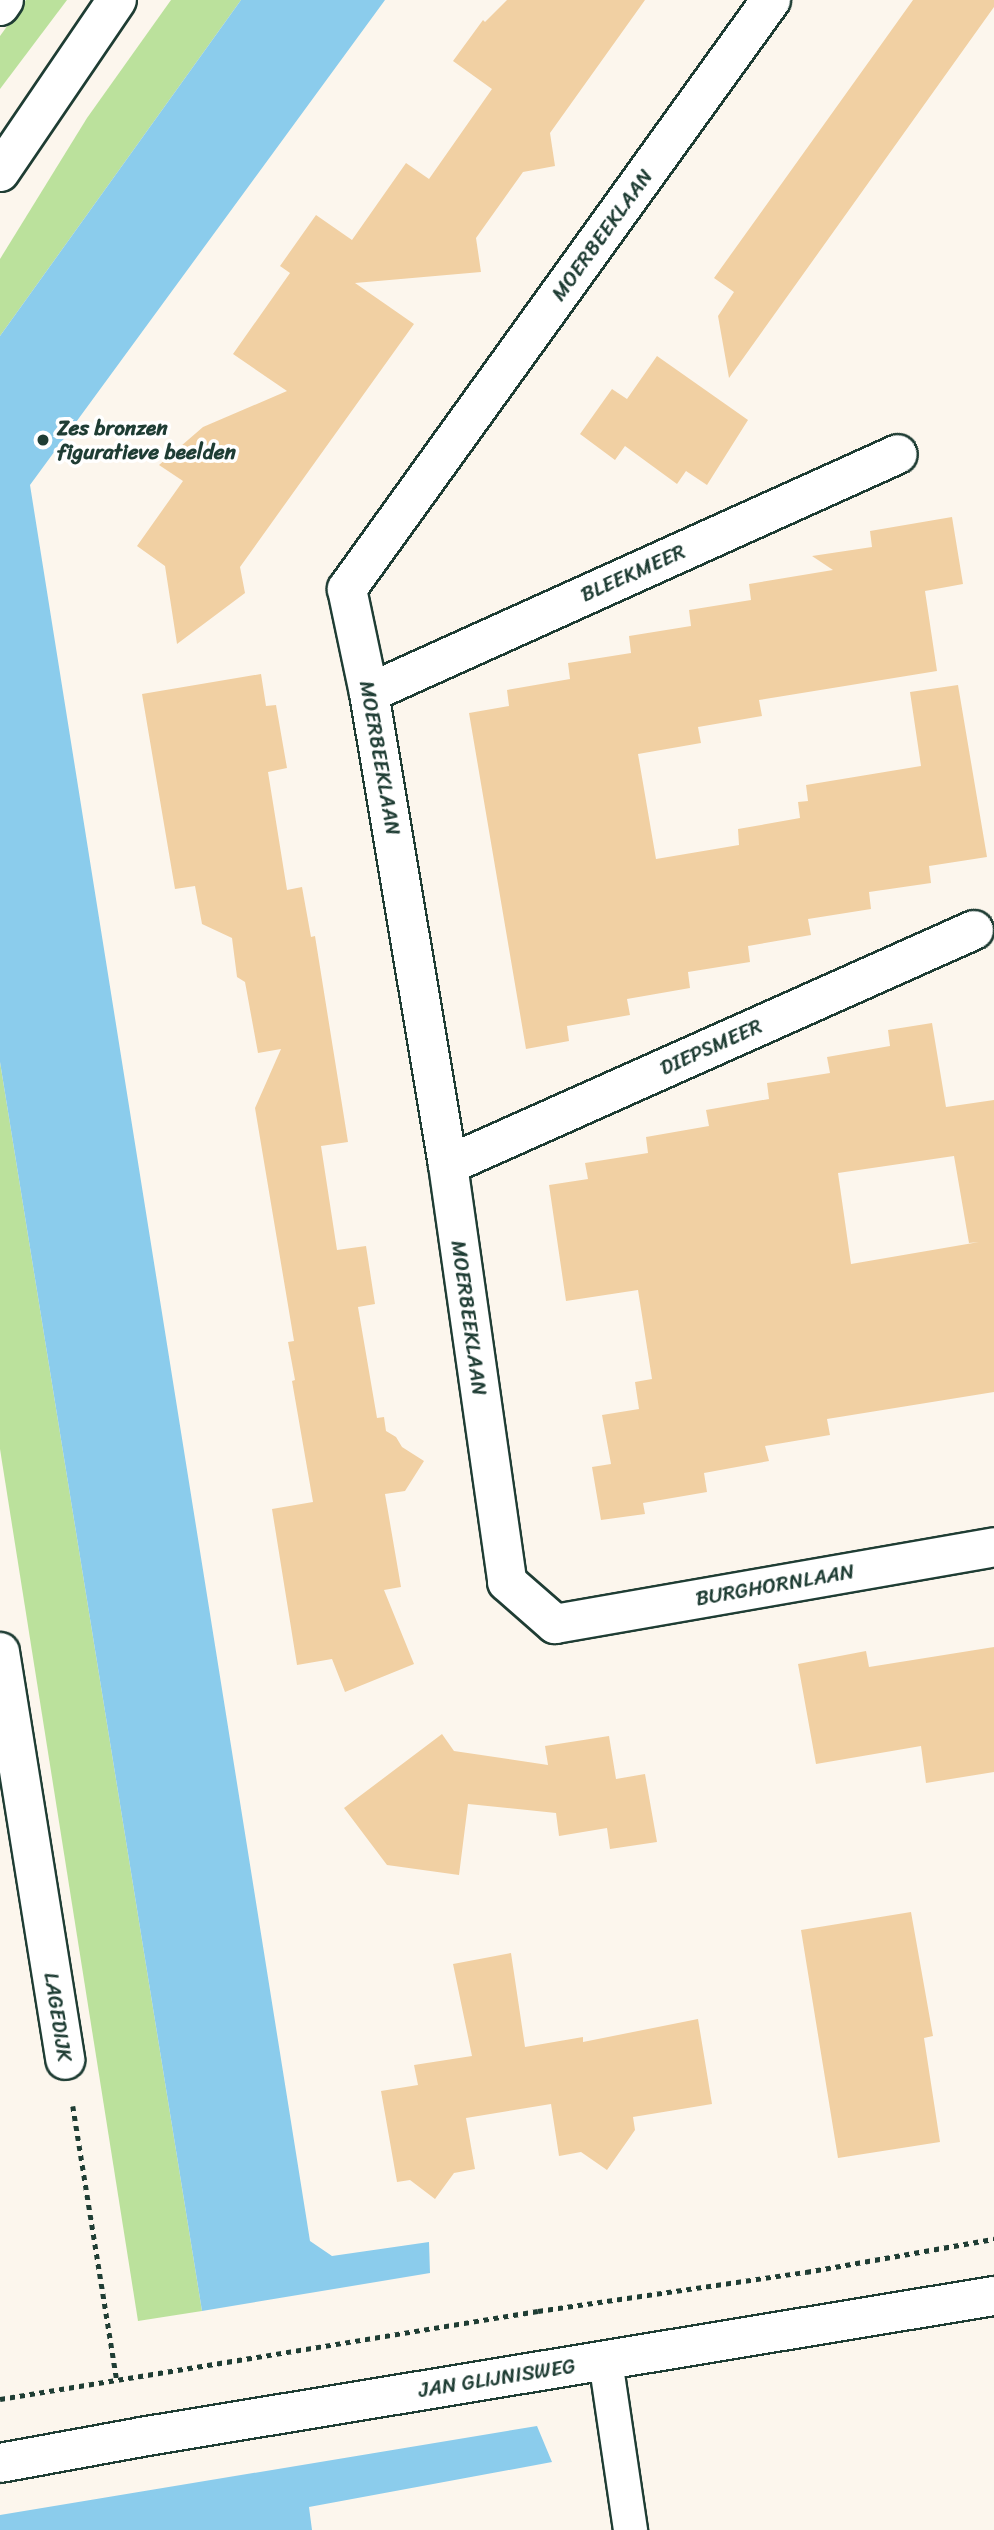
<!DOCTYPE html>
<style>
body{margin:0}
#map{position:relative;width:994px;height:2530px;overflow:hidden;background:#fcf6ed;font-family:Sriracha,sans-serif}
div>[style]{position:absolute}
.green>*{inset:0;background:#bbe19c}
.water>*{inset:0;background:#8bccec}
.building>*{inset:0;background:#f1d0a3}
.path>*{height:4.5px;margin-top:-2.25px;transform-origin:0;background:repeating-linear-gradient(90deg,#1f3d34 0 5px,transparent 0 10px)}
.roads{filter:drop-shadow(2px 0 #1f3d34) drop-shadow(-2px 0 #1f3d34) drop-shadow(0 2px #1f3d34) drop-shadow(0 -2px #1f3d34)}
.lane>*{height:33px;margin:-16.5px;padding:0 16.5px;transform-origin:16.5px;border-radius:16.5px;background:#fff}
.street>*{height:38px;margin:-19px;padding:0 19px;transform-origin:19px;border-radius:19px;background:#fff}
.secondary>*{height:38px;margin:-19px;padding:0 19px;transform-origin:19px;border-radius:19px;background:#fff}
.dots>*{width:19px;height:19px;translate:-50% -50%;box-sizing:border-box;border:4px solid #fff;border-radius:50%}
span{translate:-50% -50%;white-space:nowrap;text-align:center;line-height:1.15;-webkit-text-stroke:7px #fff;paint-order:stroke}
.street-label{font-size:21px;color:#1f3d34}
.poi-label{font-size:21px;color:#1f3d34;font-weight:700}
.left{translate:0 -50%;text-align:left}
</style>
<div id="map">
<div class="green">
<i style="clip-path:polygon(26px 0,67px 0,0 89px,0 36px)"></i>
<i style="clip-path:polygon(171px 0,241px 0,0 336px,0 259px,87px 118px)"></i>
<i style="clip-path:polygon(0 1062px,202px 2311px,138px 2321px,0 1449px)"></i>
</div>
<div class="water">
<i style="clip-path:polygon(241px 0,385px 0,30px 485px,310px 2241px,332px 2256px,429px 2242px,430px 2273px,202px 2311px,0 1062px,0 336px)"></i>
<i style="clip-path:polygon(537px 2426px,552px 2462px,309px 2507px,312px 2530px,0 2530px,0 2515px)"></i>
</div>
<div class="building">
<i style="clip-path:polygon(507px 0,645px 0,550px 133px,555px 166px,523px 172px,476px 238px,481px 272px,355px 283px,414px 324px,240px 567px,245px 593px,177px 644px,165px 566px,137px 546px,183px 481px,159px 465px,203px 427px,287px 391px,233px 354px,290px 273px,280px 266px,316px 215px,352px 240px,406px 163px,429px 179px,492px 89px,453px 61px,483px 20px,485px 22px)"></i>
<i style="clip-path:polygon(913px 0,994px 0,994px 7px,729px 378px,718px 316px,734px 292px,714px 278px)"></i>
<i style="clip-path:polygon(657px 356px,748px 420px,707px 485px,686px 471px,677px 484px,625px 446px,615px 460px,580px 434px,612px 389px,627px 399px)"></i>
<i style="clip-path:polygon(952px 517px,963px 584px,925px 591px,937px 671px,759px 700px,762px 716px,698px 727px,701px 743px,638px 754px,656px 859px,739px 845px,738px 829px,800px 818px,798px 802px,808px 801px,806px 785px,921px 766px,910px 692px,958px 685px,987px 857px,929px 866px,931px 883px,869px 892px,871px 909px,808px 919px,811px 935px,748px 946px,750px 962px,688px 972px,690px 988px,627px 999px,630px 1015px,567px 1026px,569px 1041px,526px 1049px,469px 713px,509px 706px,507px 690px,570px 679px,568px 663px,631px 653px,629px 636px,691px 626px,689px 610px,751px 600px,749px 584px,833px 570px,812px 556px,872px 547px,870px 531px)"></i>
<i style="clip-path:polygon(261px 674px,266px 706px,276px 705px,287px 768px,268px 772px,287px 890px,302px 887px,311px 937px,315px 936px,348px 1142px,321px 1146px,337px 1250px,366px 1246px,375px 1304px,358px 1307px,377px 1418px,384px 1417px,386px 1431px,396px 1437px,402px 1447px,424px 1461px,405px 1491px,385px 1494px,401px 1587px,384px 1590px,414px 1664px,345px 1692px,332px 1659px,297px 1665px,272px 1509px,313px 1502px,292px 1381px,295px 1380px,288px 1342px,294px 1341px,255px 1108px,281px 1049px,258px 1053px,245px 982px,237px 977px,232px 938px,202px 924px,195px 886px,175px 889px,142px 694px)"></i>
<i style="clip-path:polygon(evenodd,932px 1023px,946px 1107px,994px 1100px,994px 1392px,827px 1419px,830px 1435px,765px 1446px,769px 1461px,704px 1473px,707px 1492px,643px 1503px,645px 1514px,601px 1520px,592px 1467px,611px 1464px,602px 1415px,639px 1409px,635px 1382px,652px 1379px,638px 1290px,566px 1301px,549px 1185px,588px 1179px,585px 1163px,648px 1153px,646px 1137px,709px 1126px,706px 1110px,769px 1099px,767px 1083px,830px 1073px,827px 1057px,890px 1046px,888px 1030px,932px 1023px,954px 1156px,969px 1243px,979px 1242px,851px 1264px,838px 1173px,954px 1156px)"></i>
<i style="clip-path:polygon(994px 1647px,994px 1772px,926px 1783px,921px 1746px,816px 1764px,798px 1664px,866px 1651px,869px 1667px)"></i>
<i style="clip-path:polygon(442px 1734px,454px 1751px,548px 1765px,545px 1746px,609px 1736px,616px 1779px,645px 1774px,657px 1842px,610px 1849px,607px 1828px,559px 1836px,556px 1813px,468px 1804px,459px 1875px,387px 1865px,344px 1808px)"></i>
<i style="clip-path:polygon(911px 1912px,933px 2036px,924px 2038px,940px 2142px,838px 2158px,801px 1930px)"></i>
<i style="clip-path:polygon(511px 1953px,525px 2047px,583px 2037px,583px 2042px,698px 2019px,712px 2104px,633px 2117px,635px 2130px,607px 2170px,581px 2152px,559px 2156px,551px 2104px,466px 2118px,475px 2169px,454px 2173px,435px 2199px,410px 2180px,397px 2182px,381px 2091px,418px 2085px,414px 2065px,472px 2056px,453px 1964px)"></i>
</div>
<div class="path">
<i style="left:73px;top:2106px;width:279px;rotate:80.9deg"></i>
<i style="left:0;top:2399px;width:545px;rotate:-9.29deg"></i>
<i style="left:538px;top:2311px;width:271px;rotate:-8.3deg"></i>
<i style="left:806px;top:2272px;width:191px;rotate:-10deg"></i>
</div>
<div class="roads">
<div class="lane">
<i style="left:605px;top:2360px;width:172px;rotate:81.6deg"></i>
</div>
<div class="street">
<i style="left:771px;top:0;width:726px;rotate:125.75deg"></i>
<i style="left:347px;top:589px;width:106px;rotate:78.1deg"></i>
<i style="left:369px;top:693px;width:479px;rotate:80.5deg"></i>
<i style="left:448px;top:1165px;width:421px;rotate:81.9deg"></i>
<i style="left:507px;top:1582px;width:64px;rotate:41.2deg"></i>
<i style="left:555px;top:1624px;width:446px;rotate:-9.9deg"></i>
<i style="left:0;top:6px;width:7px;rotate:-56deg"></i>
<i style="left:0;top:172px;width:208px;rotate:-55.8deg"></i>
<i style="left:369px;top:693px;width:580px;rotate:-24.31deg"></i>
<i style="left:448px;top:1165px;width:576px;rotate:-24.07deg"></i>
<i style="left:0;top:1652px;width:413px;rotate:80.9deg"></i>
</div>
<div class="secondary">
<i style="left:0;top:2463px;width:143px;rotate:-10.4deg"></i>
<i style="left:141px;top:2437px;width:865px;rotate:-9.39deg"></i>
</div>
</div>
<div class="dots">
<i style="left:43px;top:440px;background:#1f3d34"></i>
</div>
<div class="street-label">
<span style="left:602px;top:235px;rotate:-54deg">MOERBEEKLAAN</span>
<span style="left:633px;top:573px;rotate:-24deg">BLEEKMEER</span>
<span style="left:380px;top:758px;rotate:80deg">MOERBEEKLAAN</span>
<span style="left:711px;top:1047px;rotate:-24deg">DIEPSMEER</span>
<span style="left:469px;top:1318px;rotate:82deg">MOERBEEKLAAN</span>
<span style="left:775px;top:1585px;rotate:-10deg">BURGHORNLAAN</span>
<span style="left:58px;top:2017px;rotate:81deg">LAGEDIJK</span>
<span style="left:497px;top:2378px;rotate:-9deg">JAN GLIJNISWEG</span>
</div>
<div class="poi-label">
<span class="left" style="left:57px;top:440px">Zes bronzen<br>figuratieve beelden</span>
</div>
</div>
